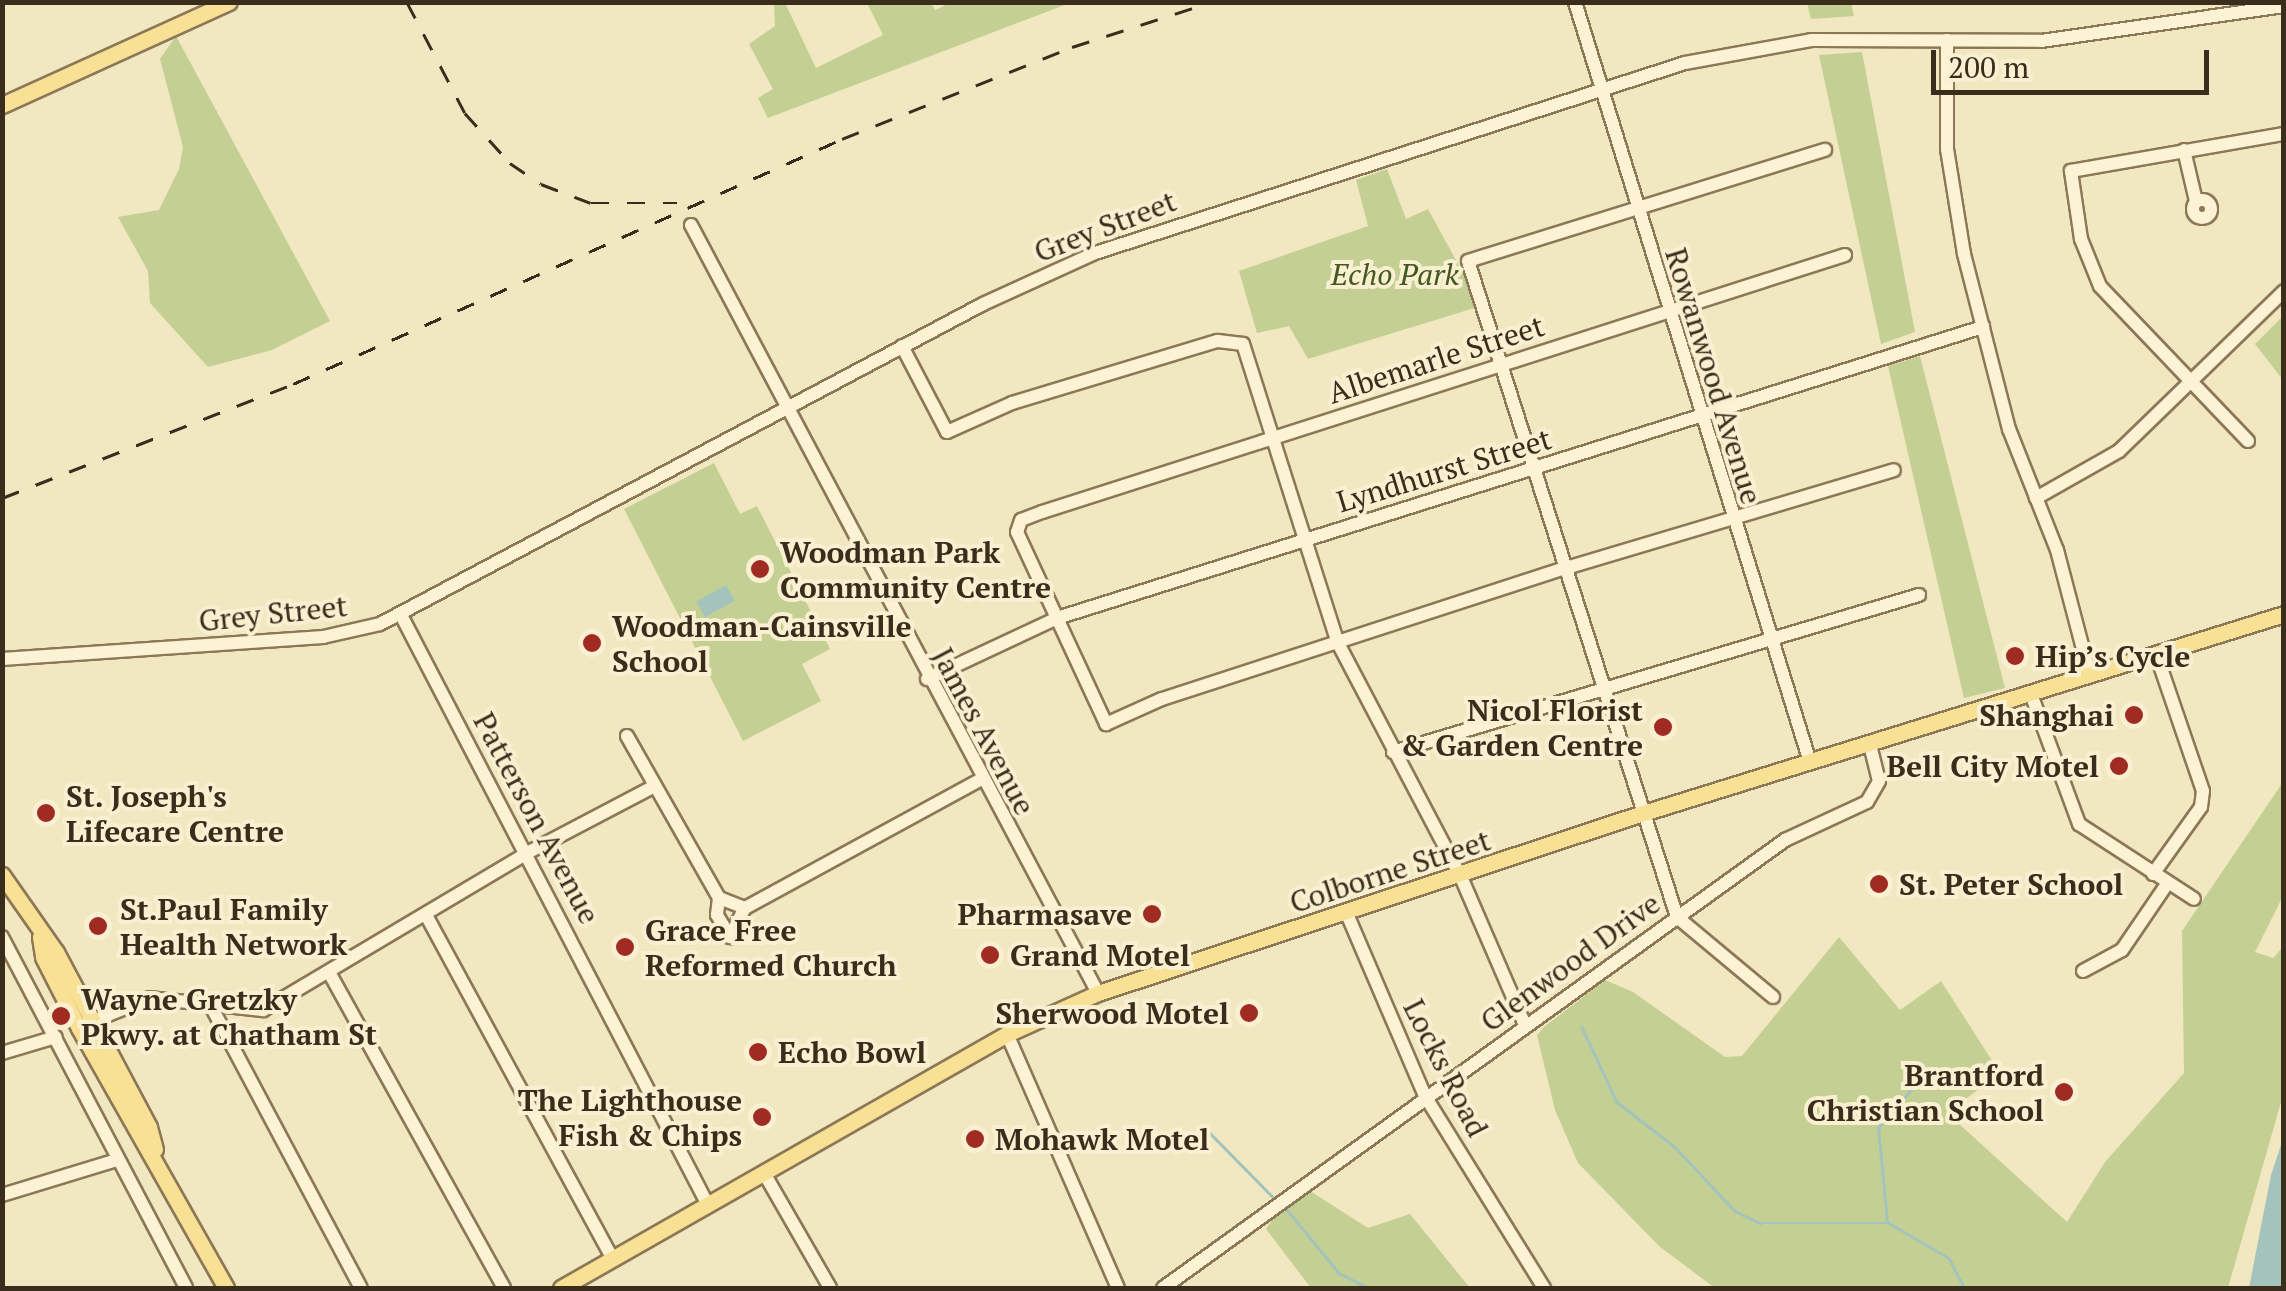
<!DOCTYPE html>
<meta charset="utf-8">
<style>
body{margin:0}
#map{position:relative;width:2286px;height:1291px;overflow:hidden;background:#f1e7c0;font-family:"PT Serif",serif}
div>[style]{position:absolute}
.green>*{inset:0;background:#c4d093}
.water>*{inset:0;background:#a3c3bc;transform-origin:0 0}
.stream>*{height:2.5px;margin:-1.25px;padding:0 1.25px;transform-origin:1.25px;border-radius:1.25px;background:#a3c3bc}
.roads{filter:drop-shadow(2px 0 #8c7757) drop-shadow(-2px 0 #8c7757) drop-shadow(0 2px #8c7757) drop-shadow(0 -2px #8c7757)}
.minor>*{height:12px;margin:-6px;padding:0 6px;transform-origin:6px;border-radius:6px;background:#fbf3d4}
.minor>.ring{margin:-6px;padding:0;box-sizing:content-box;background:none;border:12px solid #fbf3d4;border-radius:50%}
.major>*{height:15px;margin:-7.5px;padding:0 7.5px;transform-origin:7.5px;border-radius:7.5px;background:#f8e195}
.rail>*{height:2.5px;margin-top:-1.25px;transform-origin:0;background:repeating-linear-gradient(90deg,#3a2d1c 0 18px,transparent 0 36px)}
.dots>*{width:28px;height:28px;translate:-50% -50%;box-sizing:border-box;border:5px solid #f8f0d0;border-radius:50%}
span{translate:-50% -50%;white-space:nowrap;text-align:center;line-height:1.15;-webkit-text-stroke:8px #f8f0d0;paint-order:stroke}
.street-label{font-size:30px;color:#3a2d1c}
.park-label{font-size:30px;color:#465821;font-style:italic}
.poi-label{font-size:30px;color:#3a2d1c;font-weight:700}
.left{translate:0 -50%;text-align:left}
.right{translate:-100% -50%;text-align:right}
.frame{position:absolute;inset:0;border:5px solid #3a2d1c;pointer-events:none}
.scale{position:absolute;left:1931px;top:50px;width:278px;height:45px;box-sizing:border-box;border:5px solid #3a2d1c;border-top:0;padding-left:12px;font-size:30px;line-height:35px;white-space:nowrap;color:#3a2d1c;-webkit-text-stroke:8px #f8f0d0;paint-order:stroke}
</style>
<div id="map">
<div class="green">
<i style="clip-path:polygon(774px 3px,785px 3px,816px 68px,883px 35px,867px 3px,931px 3px,935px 10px,950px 3px,1070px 3px,768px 118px,758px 98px,773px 89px,749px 44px,775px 26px)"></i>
<i style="clip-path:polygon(1807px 3px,1851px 3px,1854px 16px,1811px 19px)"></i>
<i style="clip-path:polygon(176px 36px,330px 321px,272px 350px,208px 367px,150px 303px,148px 271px,118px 217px,159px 210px,179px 169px,183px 147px,160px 59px)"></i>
<i style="clip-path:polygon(1862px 52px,1915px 332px,1881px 344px,1819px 55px)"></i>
<i style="clip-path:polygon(1387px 169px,1406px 219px,1428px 209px,1481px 306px,1308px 359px,1289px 326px,1257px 333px,1239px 271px,1368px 226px,1356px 180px)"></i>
<i style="clip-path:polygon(2283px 316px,2283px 380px,2255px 344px)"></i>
<i style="clip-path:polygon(1920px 356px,2005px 688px,1964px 698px,1888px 366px)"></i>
<i style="clip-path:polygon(714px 463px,740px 514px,757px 506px,830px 649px,802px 664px,821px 701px,743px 741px,624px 509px)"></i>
<i style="clip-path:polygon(2283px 782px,2283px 896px,2255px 952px,2273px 958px,2283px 947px,2283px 1095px,2228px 1288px,1715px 1288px,1660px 1247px,1578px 1163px,1555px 1110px,1537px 1035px,1544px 1027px,1605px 980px,1633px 992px,1725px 1057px,1742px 1056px,1839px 937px,1900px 1010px,1941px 981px,2000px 1073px,1947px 1113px,2067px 1222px,2105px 1162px,2184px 1073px,2182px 931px)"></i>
<i style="clip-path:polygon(1307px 1189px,1368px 1228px,1410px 1214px,1470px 1288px,1311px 1288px,1266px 1229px,1282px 1205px)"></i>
</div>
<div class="water">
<i style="left:726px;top:585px;width:18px;height:34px;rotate:61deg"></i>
<i style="clip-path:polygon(2283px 1139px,2283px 1288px,2249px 1288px,2271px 1175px)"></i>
</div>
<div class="stream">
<i style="left:1582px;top:1027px;width:83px;rotate:65deg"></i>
<i style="left:1617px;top:1102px;width:73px;rotate:37.8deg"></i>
<i style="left:1675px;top:1147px;width:88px;rotate:46.8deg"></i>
<i style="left:1735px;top:1211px;width:28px;rotate:26deg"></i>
<i style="left:1760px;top:1223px;width:129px"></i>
<i style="left:1889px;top:1223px;width:69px;rotate:30.3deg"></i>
<i style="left:1949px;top:1258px;width:34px;rotate:63deg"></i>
<i style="left:1206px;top:1129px;width:101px;rotate:45.4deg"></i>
<i style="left:1284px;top:1206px;width:87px;rotate:50.6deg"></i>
<i style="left:1339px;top:1273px;width:33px;rotate:27deg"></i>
<i style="left:1887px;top:1221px;width:93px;rotate:-95.5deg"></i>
<i style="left:1878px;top:1128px;width:60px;rotate:-49.1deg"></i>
</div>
<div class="roads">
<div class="minor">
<i style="left:1575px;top:2px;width:796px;rotate:72.82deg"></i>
<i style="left:1947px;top:40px;width:109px;rotate:90deg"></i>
<i style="left:1947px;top:149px;width:106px;rotate:80.8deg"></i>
<i style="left:1964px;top:254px;width:181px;rotate:75.6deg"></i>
<i style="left:2009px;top:429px;width:130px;rotate:68.4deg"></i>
<i style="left:2057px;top:550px;width:130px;rotate:75.3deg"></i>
<i style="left:2184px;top:150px;width:52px;rotate:76.8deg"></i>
<i class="ring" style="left:2193px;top:200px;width:6px;height:6px"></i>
<i style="left:691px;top:225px;width:869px;rotate:62.08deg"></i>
<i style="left:1845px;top:255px;width:843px;rotate:162.25deg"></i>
<i style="left:1042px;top:512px;width:22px;rotate:159deg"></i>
<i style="left:1021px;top:520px;width:13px;rotate:108deg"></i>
<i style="left:1017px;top:532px;width:212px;rotate:65.1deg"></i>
<i style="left:1106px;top:724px;width:61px;rotate:-24.1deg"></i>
<i style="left:1162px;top:699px;width:425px;rotate:-18deg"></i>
<i style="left:1566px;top:568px;width:342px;rotate:-16.6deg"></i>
<i style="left:902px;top:346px;width:97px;rotate:62.4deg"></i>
<i style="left:947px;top:432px;width:71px;rotate:-24deg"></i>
<i style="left:1012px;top:403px;width:215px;rotate:-16.8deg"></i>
<i style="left:1218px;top:341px;width:25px;rotate:7deg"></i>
<i style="left:1243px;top:344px;width:314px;rotate:72.4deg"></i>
<i style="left:1338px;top:643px;width:264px;rotate:62.3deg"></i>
<i style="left:1461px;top:877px;width:161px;rotate:66.6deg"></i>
<i style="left:2248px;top:441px;width:214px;rotate:-133.7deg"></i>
<i style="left:2100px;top:286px;width:51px;rotate:-112deg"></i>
<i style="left:2081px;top:239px;width:69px;rotate:-98.4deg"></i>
<i style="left:2071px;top:171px;width:216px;rotate:-9.9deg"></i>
<i style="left:2036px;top:498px;width:95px;rotate:-29.5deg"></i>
<i style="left:2119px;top:451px;width:230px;rotate:-44.1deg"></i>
<i style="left:401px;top:615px;width:665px;rotate:62.51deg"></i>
<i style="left:2px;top:659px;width:322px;rotate:-3.9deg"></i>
<i style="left:323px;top:637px;width:58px;rotate:-12.8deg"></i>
<i style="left:380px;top:624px;width:683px;rotate:-27.95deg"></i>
<i style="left:983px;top:304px;width:123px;rotate:-24.5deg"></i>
<i style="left:1095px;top:253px;width:620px;rotate:-17.85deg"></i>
<i style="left:1685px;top:63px;width:128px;rotate:-10.3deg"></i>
<i style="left:1811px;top:40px;width:230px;rotate:0.2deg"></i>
<i style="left:2041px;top:41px;width:246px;rotate:-8.2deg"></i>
<i style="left:927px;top:679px;width:144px;rotate:-25.1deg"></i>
<i style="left:1057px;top:618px;width:971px;rotate:-17.45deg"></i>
<i style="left:2031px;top:694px;width:139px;rotate:69.7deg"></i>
<i style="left:2079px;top:824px;width:137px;rotate:33.1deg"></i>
<i style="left:627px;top:736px;width:186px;rotate:60.4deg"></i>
<i style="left:1393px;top:752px;width:549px;rotate:-16.62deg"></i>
<i style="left:2153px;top:874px;width:82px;rotate:-54.4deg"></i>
<i style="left:2201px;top:807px;width:16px;rotate:-83deg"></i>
<i style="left:2203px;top:791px;width:145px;rotate:-108.9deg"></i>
<i style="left:745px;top:908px;width:28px;rotate:-159deg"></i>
<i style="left:719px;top:898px;width:17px;rotate:97deg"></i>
<i style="left:717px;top:915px;width:26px;rotate:59deg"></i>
<i style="left:730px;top:937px;width:33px;rotate:-63deg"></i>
<i style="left:745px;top:908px;width:270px;rotate:-28.6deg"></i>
<i style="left:1347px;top:914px;width:198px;rotate:66.8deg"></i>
<i style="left:1425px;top:1096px;width:226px;rotate:58.2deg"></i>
<i style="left:426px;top:915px;width:390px;rotate:61.5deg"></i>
<i style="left:2px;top:937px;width:396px;rotate:62.3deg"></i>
<i style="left:2083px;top:971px;width:44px;rotate:-28.3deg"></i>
<i style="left:2122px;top:950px;width:80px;rotate:-55.7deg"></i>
<i style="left:330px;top:974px;width:359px;rotate:61deg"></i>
<i style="left:1773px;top:997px;width:125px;rotate:-140.2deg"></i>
<i style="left:1677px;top:917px;width:688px;rotate:-107.67deg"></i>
<i style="left:1468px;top:261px;width:374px;rotate:-17.3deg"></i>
<i style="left:211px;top:1006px;width:319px;rotate:62deg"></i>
<i style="left:86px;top:1024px;width:69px;rotate:-22.1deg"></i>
<i style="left:150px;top:998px;width:114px;rotate:6.1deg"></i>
<i style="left:263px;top:1010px;width:309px;rotate:-30.7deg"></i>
<i style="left:529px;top:852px;width:140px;rotate:-27.7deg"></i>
<i style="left:1007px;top:1034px;width:277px;rotate:66.4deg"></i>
<i style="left:2px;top:1053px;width:56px;rotate:-16.5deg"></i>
<i style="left:764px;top:1173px;width:133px;rotate:60.1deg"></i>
<i style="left:2px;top:1195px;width:120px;rotate:-16.9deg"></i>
<i style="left:1163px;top:1288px;width:767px;rotate:-35.76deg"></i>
<i style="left:1785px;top:840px;width:90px;rotate:-24.9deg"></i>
<i style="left:1867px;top:802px;width:24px;rotate:-60deg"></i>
<i style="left:1879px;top:781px;width:37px;rotate:-104deg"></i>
</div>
<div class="major">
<i style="left:2px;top:105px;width:249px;rotate:-24.4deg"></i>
<i style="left:2px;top:875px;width:94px;rotate:55deg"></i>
<i style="left:56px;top:952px;width:198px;rotate:62deg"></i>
<i style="left:149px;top:1127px;width:23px;rotate:75deg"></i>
<i style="left:40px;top:937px;width:20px;rotate:81deg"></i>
<i style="left:43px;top:957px;width:80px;rotate:63.1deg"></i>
<i style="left:79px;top:1028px;width:299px;rotate:60.5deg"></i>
<i style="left:561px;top:1288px;width:513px;rotate:-29.66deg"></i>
<i style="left:1007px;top:1034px;width:100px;rotate:-24.3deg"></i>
<i style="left:1098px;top:993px;width:571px;rotate:-18.28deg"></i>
<i style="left:1640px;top:814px;width:674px;rotate:-17.25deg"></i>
</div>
</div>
<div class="rail">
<i style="left:407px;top:2px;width:125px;rotate:62.4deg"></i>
<i style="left:465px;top:113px;width:67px;rotate:48deg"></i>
<i style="left:510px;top:163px;width:37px;rotate:34deg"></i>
<i style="left:541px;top:184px;width:53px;rotate:20.8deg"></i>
<i style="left:591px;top:203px;width:86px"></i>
<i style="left:2px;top:498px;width:313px;rotate:-21.4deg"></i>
<i style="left:293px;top:384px;width:601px;rotate:-24.05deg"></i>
<i style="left:842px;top:139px;width:248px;rotate:-21.8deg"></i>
<i style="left:1072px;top:47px;width:146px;rotate:-17.9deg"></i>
</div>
<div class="dots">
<i style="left:760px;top:569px;background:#a02b22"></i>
<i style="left:592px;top:643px;background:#a02b22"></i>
<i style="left:2015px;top:656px;background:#a02b22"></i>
<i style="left:2134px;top:715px;background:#a02b22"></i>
<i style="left:1663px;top:727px;background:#a02b22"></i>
<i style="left:2119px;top:766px;background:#a02b22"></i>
<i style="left:46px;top:813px;background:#a02b22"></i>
<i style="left:1879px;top:884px;background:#a02b22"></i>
<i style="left:1152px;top:914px;background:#a02b22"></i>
<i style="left:98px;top:926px;background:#a02b22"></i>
<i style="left:625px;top:947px;background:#a02b22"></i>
<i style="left:990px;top:955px;background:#a02b22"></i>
<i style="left:1249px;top:1013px;background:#a02b22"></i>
<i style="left:61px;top:1016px;background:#a02b22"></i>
<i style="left:758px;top:1052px;background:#a02b22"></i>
<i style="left:2064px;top:1092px;background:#a02b22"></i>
<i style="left:762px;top:1117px;background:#a02b22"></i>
<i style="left:975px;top:1139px;background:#a02b22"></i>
</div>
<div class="street-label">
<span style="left:1105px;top:226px;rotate:-21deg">Grey Street</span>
<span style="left:1436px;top:359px;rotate:-18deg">Albemarle Street</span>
<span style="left:1714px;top:376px;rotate:73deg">Rowanwood Avenue</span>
<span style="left:1444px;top:470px;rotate:-17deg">Lyndhurst Street</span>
<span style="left:273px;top:613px;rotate:-6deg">Grey Street</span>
<span style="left:984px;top:731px;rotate:62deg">James Avenue</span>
<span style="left:537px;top:818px;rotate:62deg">Patterson Avenue</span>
<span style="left:1390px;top:871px;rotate:-18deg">Colborne Street</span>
<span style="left:1570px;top:962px;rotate:-36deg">Glenwood Drive</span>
<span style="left:1446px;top:1068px;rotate:63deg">Locks Road</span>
</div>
<div class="park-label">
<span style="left:1395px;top:274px">Echo Park</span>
</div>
<div class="poi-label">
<span class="left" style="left:780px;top:569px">Woodman Park<br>Community Centre</span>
<span class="left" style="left:612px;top:643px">Woodman-Cainsville<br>School</span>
<span class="left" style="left:2035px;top:656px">Hip’s Cycle</span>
<span class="right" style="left:1643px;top:727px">Nicol Florist<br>&amp; Garden Centre</span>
<span class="right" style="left:2114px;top:715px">Shanghai</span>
<span class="right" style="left:2099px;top:766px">Bell City Motel</span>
<span class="left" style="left:66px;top:813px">St. Joseph's<br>Lifecare Centre</span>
<span class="left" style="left:1899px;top:884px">St. Peter School</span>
<span class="left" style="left:120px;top:926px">St.Paul Family<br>Health Network</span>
<span class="right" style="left:1132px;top:914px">Pharmasave</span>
<span class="left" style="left:645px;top:947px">Grace Free<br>Reformed Church</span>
<span class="left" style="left:1010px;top:955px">Grand Motel</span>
<span class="left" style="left:81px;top:1016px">Wayne Gretzky<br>Pkwy. at Chatham St</span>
<span class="right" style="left:1229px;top:1013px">Sherwood Motel</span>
<span class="left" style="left:778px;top:1052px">Echo Bowl</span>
<span class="right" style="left:2044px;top:1092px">Brantford<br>Christian School</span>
<span class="right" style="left:742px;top:1117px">The Lighthouse<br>Fish &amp; Chips</span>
<span class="left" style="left:995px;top:1139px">Mohawk Motel</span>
</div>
<div class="frame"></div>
<div class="scale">200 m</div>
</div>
